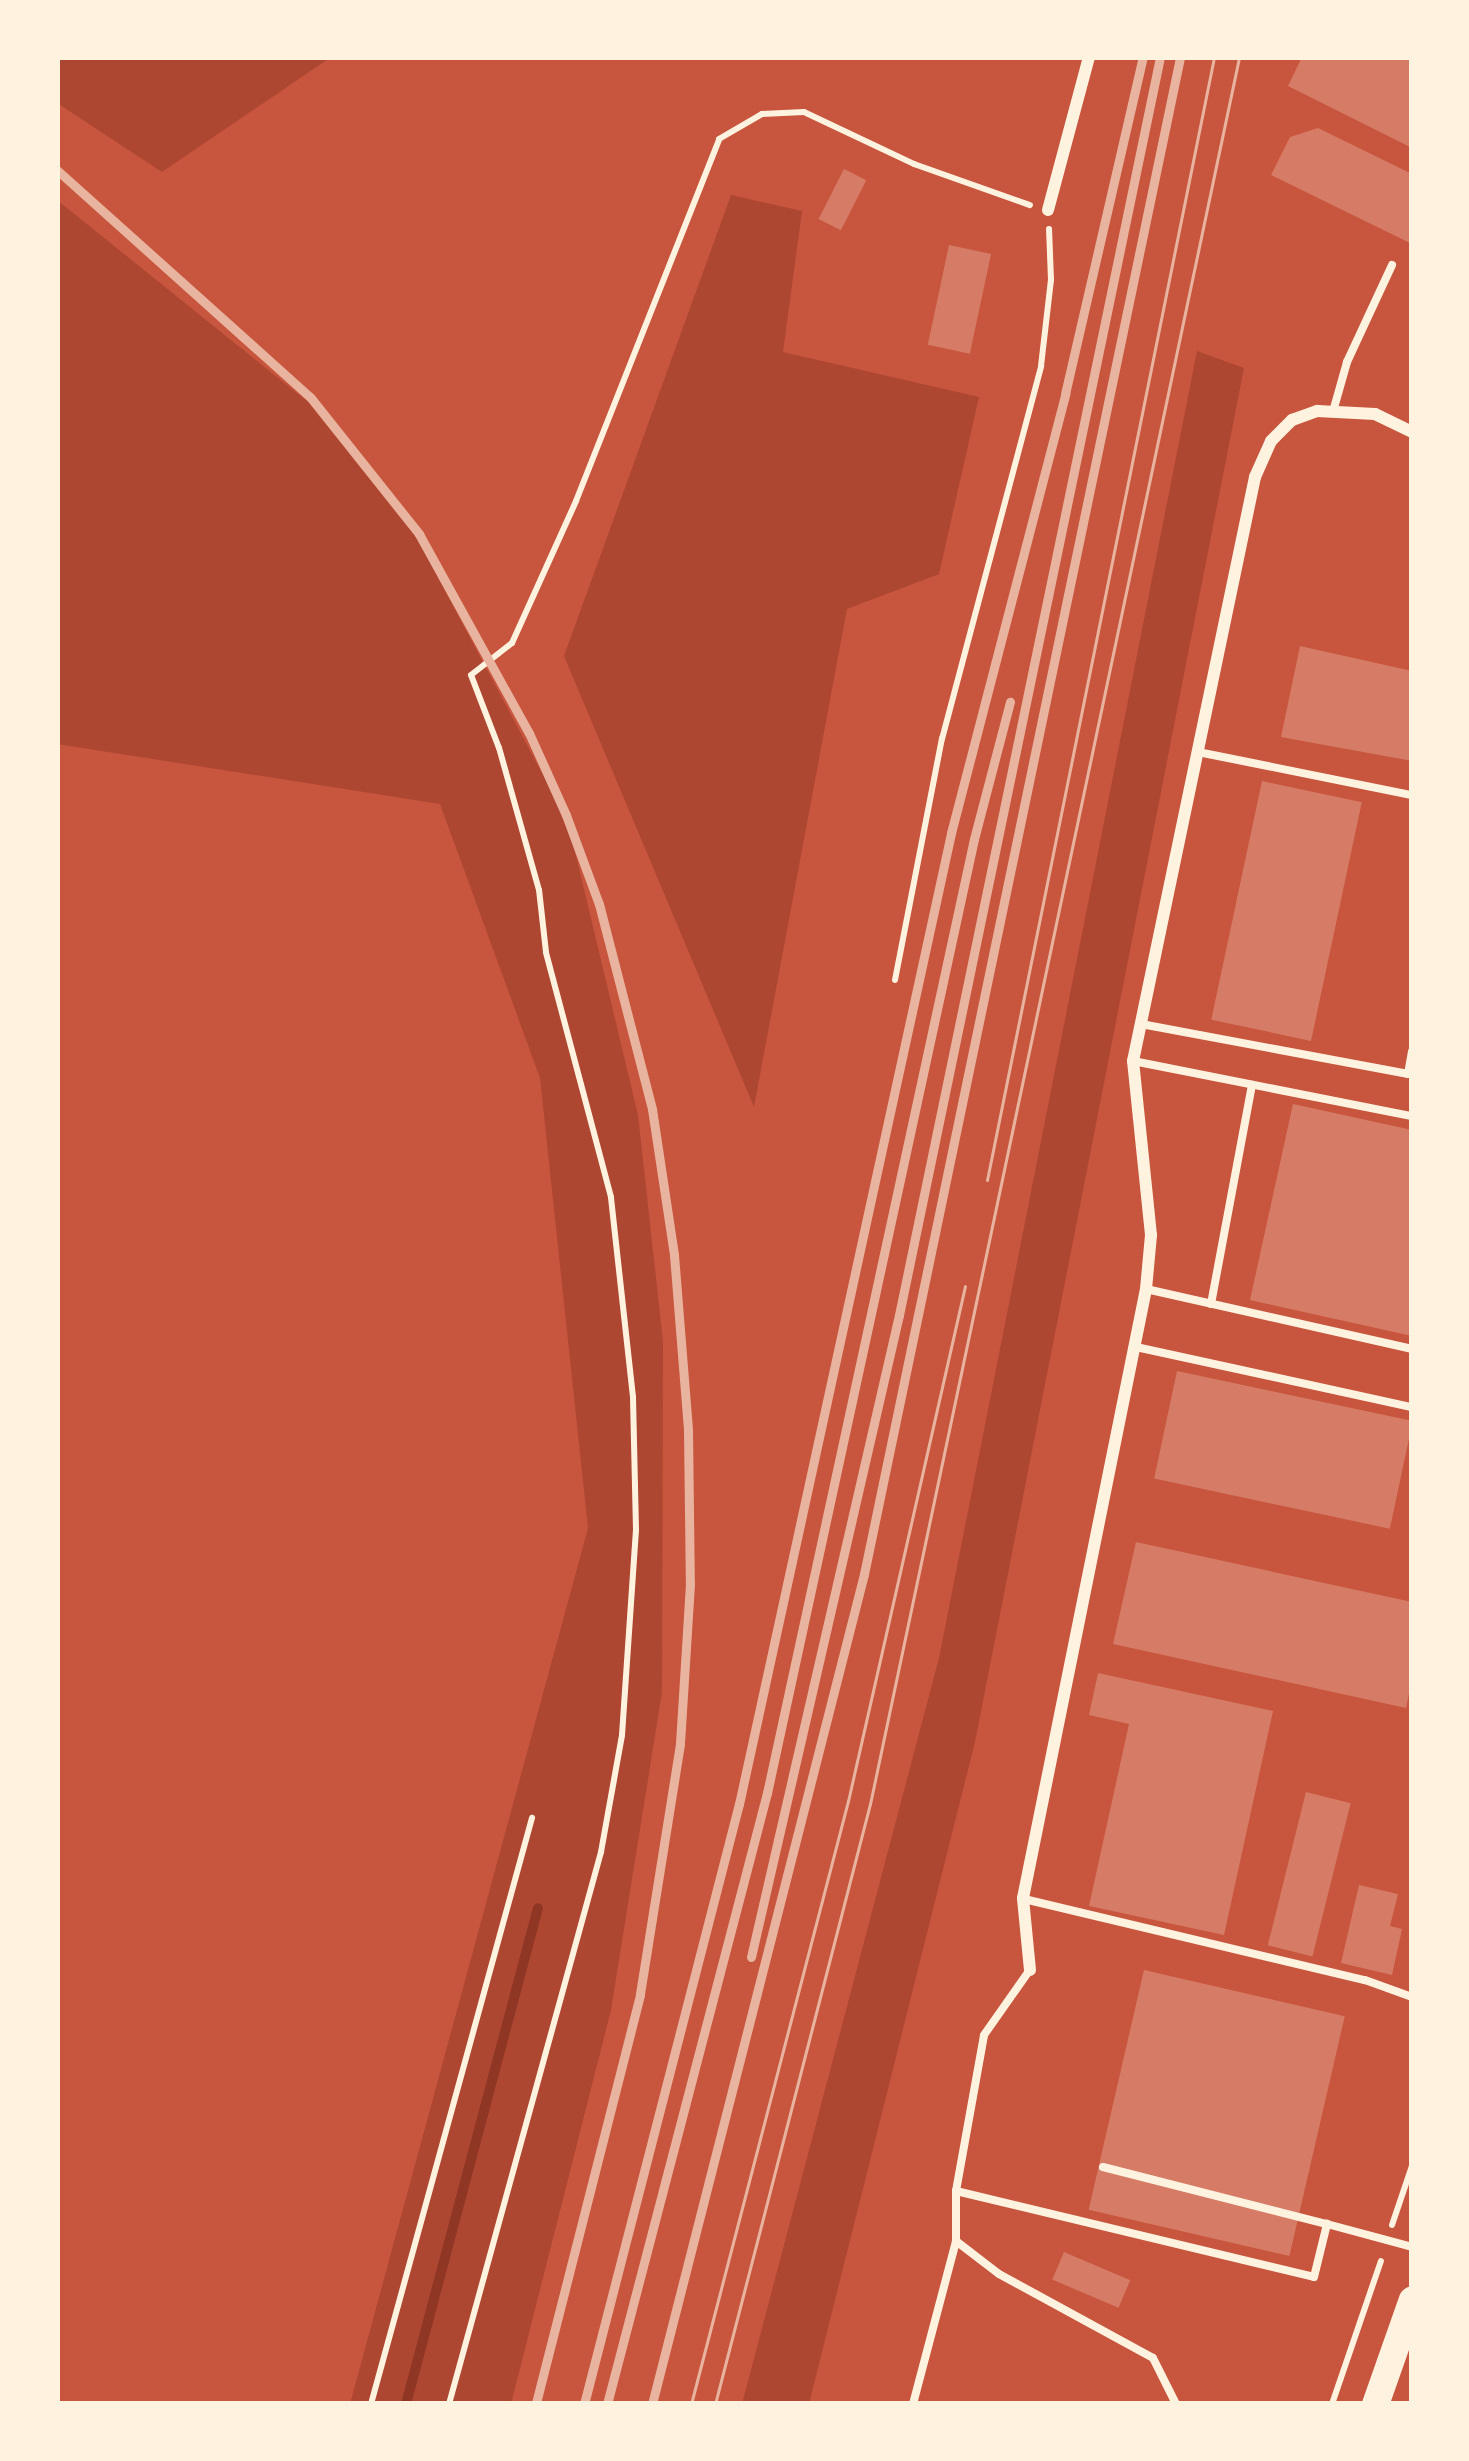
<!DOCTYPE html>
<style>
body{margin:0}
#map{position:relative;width:1469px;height:2461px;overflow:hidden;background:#c8553d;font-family:"Alegreya Sans",sans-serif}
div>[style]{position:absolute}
.green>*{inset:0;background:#ae4732}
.stream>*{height:10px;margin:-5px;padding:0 5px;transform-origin:5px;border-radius:5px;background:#8f3625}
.building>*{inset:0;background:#d67c66;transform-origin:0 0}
.path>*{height:6px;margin:-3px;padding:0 3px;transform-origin:3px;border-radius:3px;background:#fff3e0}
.service>*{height:8px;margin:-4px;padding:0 4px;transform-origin:4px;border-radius:4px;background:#fff3e0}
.minor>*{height:12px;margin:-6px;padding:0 6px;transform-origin:6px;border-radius:6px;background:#fff3e0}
.primary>*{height:27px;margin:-13.5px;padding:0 13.5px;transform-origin:13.5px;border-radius:13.5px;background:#fff3e0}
.tram>*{height:3px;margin:-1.5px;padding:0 1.5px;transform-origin:1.5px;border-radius:1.5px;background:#e9b49f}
.rail>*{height:9px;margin:-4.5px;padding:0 4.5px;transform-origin:4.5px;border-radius:4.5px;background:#e9b49f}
span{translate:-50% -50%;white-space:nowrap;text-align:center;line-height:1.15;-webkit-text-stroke:9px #fff3e0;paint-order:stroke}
.frame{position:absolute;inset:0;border:60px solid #fff3e0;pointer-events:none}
</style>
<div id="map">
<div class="green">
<i style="clip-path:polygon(57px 57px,331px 57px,162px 172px,57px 103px)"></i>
<i style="clip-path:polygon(731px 195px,802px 211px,783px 352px,979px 397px,939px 574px,847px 609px,754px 1107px,564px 656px)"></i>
<i style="clip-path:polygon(57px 200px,308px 402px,417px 538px,568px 822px,638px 1115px,663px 1341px,662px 1692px,611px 2010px,511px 2404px,350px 2404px,588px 1528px,540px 1078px,440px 804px,57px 744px)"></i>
<i style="clip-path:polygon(1197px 351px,1244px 368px,975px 1742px,809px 2404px,742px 2404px,939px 1658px)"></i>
</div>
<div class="stream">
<i style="left:406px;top:2404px;width:513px;rotate:-75.1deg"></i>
</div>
<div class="building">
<i style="clip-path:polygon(1302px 57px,1412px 60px,1412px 148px,1288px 86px)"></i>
<i style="clip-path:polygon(1318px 128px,1412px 174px,1412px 244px,1271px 175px,1290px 137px)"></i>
<i style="left:844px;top:169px;width:25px;height:56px;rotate:27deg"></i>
<i style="left:949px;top:245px;width:43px;height:102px;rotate:12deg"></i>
<i style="clip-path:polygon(1300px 646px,1412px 671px,1412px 761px,1281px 737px)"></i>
<i style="left:1262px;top:781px;width:102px;height:244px;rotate:12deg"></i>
<i style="clip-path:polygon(1293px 1104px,1412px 1130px,1412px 1336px,1250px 1300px)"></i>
<i style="left:1177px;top:1371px;width:241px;height:110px;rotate:12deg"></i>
<i style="clip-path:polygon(1136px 1542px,1412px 1602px,1412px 1679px,1406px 1708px,1113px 1644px)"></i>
<i style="clip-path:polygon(1098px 1673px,1273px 1711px,1224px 1935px,1089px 1906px,1129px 1724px,1089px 1715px)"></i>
<i style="left:1306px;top:1792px;width:46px;height:158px;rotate:14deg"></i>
<i style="clip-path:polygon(1359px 1885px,1398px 1894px,1390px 1926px,1402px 1929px,1392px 1975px,1341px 1963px)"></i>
<i style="left:1144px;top:1970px;width:206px;height:246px;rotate:13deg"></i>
<i style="left:1064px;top:2252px;width:72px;height:30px;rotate:23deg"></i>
</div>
<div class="path">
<i style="left:895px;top:980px;width:246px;rotate:-79deg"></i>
<i style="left:942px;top:739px;width:386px;rotate:-75.1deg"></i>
<i style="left:1041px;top:366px;width:87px;rotate:-83.4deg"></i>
<i style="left:1051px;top:280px;width:51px;rotate:-92.2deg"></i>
<i style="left:1392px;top:2225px;width:62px;rotate:-71.3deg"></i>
<i style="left:371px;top:2404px;width:608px;rotate:-74.64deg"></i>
<i style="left:449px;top:2404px;width:573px;rotate:-74.6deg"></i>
<i style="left:601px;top:1852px;width:119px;rotate:-79.8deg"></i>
<i style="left:622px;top:1735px;width:205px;rotate:-86.1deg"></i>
<i style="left:636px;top:1530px;width:133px;rotate:-91.3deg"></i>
<i style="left:633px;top:1397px;width:201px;rotate:-96.3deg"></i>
<i style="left:611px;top:1197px;width:253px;rotate:-104.9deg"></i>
<i style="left:546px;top:952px;width:62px;rotate:-96.4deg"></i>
<i style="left:539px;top:890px;width:148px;rotate:-105.7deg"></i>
<i style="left:499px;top:748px;width:78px;rotate:-111deg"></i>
<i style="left:471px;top:675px;width:52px;rotate:-38deg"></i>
<i style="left:512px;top:643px;width:156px;rotate:-65.7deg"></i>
<i style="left:576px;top:501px;width:389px;rotate:-68.4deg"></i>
<i style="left:719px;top:139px;width:50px;rotate:-30.2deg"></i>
<i style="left:762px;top:114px;width:42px;rotate:-2.7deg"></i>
<i style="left:804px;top:112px;width:122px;rotate:25.3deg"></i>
<i style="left:914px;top:164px;width:123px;rotate:19.5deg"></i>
<i style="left:1332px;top:2404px;width:151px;rotate:-71.1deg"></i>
</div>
<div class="service">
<i style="left:1334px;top:408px;width:48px;rotate:-74.2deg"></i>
<i style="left:1347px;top:362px;width:107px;rotate:-65.1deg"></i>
<i style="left:1198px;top:752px;width:218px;rotate:11.4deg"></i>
<i style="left:1141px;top:1024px;width:272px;rotate:10.6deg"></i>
<i style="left:1408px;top:1074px;width:23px;rotate:-80deg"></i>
<i style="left:1133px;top:1061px;width:284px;rotate:11.2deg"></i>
<i style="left:1146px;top:1289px;width:273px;rotate:12.7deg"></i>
<i style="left:1211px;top:1304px;width:223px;rotate:-79.4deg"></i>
<i style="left:1136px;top:1347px;width:282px;rotate:12.3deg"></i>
<i style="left:1024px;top:1899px;width:350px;rotate:13.4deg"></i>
<i style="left:1365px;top:1980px;width:50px;rotate:19.9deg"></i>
<i style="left:1103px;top:2167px;width:231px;rotate:14.3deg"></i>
<i style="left:956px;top:2191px;width:368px;rotate:13.5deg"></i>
<i style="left:1314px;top:2277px;width:55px;rotate:-76.2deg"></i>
<i style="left:1327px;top:2224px;width:88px;rotate:15.1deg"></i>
<i style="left:956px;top:2241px;width:54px;rotate:37.5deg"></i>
<i style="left:999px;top:2274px;width:175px;rotate:28.6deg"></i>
<i style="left:1153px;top:2358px;width:51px;rotate:63.4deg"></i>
<i style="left:913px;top:2404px;width:169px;rotate:-75.2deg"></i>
<i style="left:956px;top:2241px;width:50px;rotate:-90deg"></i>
<i style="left:956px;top:2191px;width:158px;rotate:-79.8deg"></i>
<i style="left:984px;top:2035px;width:78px;rotate:-54.9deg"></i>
</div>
<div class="minor">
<i style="left:1048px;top:210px;width:158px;rotate:-75deg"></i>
<i style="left:1030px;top:1970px;width:72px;rotate:-95.6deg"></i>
<i style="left:1023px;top:1898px;width:621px;rotate:-78.58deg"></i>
<i style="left:1146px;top:1289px;width:54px;rotate:-84.7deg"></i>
<i style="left:1151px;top:1235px;width:175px;rotate:-95.9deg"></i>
<i style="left:1133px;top:1061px;width:597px;rotate:-78.2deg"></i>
<i style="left:1255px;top:477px;width:39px;rotate:-66deg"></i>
<i style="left:1271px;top:441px;width:30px;rotate:-45deg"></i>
<i style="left:1292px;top:420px;width:27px;rotate:-20deg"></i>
<i style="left:1317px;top:411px;width:58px;rotate:3deg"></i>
<i style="left:1375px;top:414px;width:41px;rotate:25.9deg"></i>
</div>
<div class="primary">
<i style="left:1375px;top:2404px;width:111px;rotate:-70.6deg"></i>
</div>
<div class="tram">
<i style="left:987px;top:1180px;width:1146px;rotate:-78.57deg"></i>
<i style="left:691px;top:2404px;width:623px;rotate:-75.41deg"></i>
<i style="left:848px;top:1801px;width:528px;rotate:-77.2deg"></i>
<i style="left:715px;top:2404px;width:620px;rotate:-75.52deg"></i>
<i style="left:870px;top:1804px;width:1786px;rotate:-78.07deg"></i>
</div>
<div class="rail">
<i style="left:57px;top:170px;width:341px;rotate:41.9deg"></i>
<i style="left:311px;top:398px;width:174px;rotate:51.5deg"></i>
<i style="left:419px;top:534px;width:227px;rotate:61.1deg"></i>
<i style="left:529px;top:733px;width:90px;rotate:65.7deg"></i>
<i style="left:566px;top:815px;width:95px;rotate:69.7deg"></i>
<i style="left:599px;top:904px;width:212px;rotate:75.5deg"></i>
<i style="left:652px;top:1109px;width:148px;rotate:81.4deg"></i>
<i style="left:674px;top:1255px;width:176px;rotate:85.4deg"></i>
<i style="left:688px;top:1430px;width:154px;rotate:89.3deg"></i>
<i style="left:690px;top:1584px;width:160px;rotate:93.6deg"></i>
<i style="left:680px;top:1744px;width:254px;rotate:99.1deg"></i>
<i style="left:640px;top:1995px;width:422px;rotate:104.3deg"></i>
<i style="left:751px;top:1957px;width:659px;rotate:-77.02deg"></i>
<i style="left:899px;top:1315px;width:1285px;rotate:-78.28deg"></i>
<i style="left:584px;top:2404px;width:620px;rotate:-75.52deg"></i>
<i style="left:739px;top:1804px;width:994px;rotate:-77.68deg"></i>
<i style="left:951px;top:833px;width:454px;rotate:-75.4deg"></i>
<i style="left:1065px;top:394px;width:346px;rotate:-77deg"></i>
<i style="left:607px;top:2404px;width:632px;rotate:-75.33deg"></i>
<i style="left:767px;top:1793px;width:976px;rotate:-77.76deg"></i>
<i style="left:974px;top:839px;width:142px;rotate:-75.3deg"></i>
<i style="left:652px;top:2404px;width:857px;rotate:-75.67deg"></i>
<i style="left:864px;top:1574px;width:1550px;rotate:-78.23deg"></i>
</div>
<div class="frame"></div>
</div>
